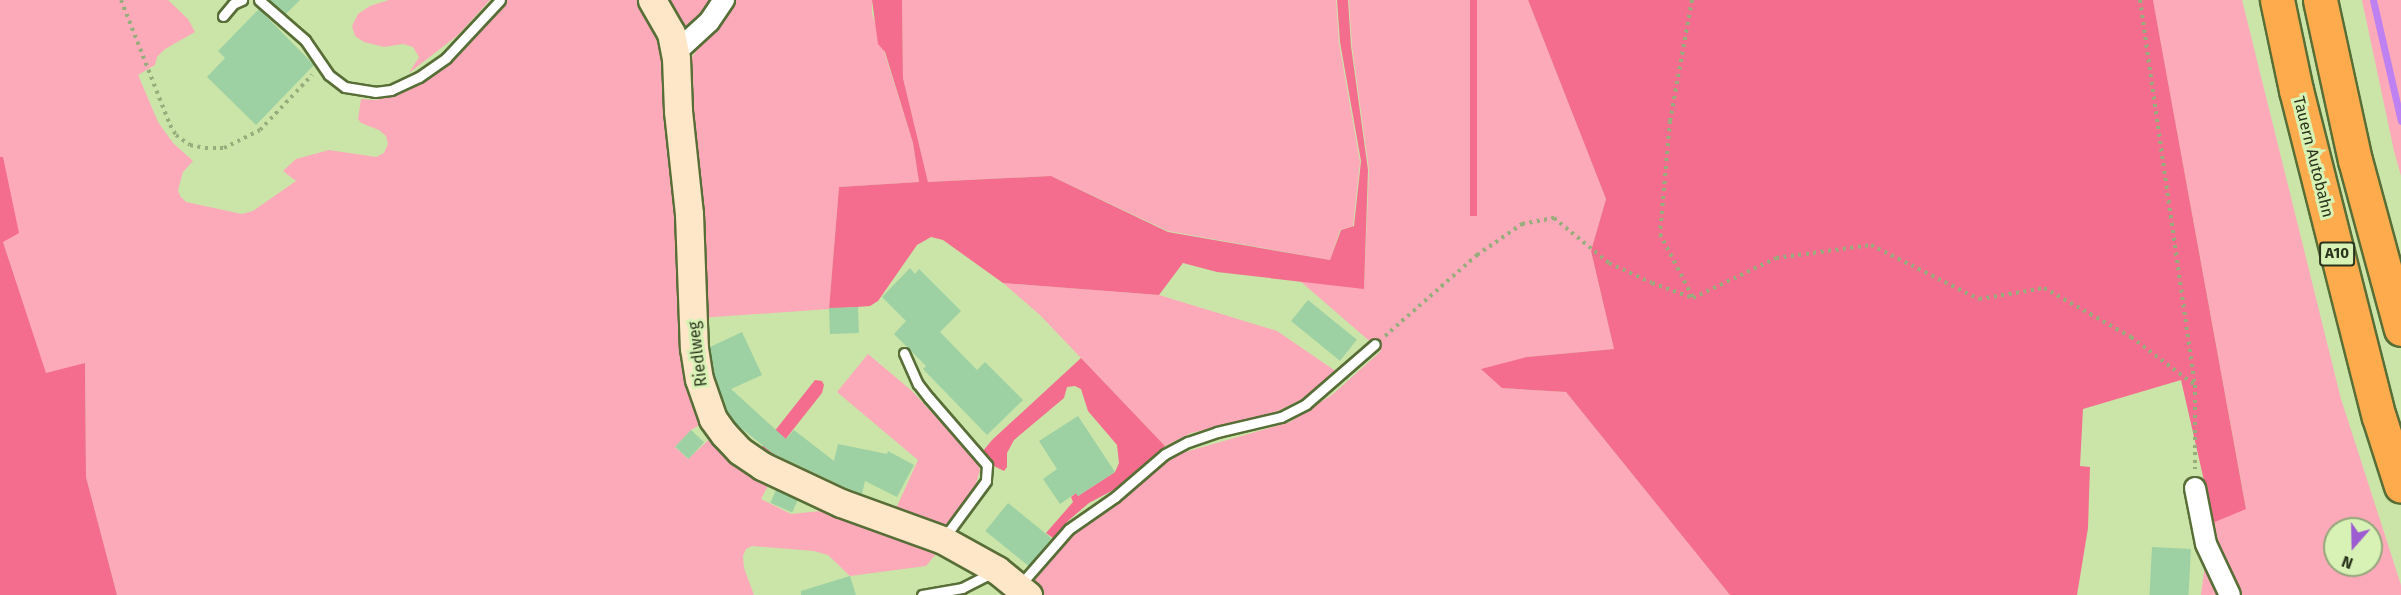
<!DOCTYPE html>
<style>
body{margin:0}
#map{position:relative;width:2401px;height:595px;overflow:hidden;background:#cbe5a9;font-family:"Fira Sans",sans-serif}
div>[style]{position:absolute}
.green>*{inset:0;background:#fca9b9}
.forest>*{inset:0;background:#f46d8e;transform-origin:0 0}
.stream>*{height:7px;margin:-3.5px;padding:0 3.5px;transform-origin:3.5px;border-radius:3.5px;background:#bd81f2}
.building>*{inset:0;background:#9dd0a2;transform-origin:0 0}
.path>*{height:4px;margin-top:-2px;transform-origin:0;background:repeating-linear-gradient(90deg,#98ad7c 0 3px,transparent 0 7.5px)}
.roads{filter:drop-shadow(2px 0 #586e37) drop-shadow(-2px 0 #586e37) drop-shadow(0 2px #586e37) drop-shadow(0 -2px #586e37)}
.lane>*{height:9px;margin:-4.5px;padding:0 4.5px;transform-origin:4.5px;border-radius:4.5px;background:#fff}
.street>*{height:20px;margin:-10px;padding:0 10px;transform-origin:10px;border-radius:10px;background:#fff}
.secondary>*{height:27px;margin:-13.5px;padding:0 13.5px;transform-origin:13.5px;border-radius:13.5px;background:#fee6c9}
.highway>*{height:33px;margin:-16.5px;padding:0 16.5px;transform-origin:16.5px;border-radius:16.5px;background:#fdab4c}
span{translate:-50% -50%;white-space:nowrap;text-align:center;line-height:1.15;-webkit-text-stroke:6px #d8f2b6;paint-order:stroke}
.shield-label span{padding:2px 4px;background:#d8f2b6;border:2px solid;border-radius:4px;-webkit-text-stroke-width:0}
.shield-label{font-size:15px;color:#2b351d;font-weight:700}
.street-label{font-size:16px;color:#2b351d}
.north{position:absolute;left:2323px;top:517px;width:60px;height:60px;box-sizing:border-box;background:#d8f2b6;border:2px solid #93a679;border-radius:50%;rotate:200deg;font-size:16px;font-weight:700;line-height:24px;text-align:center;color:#2b351d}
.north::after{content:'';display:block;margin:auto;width:21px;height:27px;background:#9d5cd2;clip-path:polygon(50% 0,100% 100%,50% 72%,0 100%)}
</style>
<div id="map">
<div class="green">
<i style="clip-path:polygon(0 0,168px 0,188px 19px,195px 32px,165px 49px,157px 57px,155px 65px,138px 75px,158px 122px,173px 143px,193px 161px,183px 172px,178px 190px,180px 196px,186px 202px,242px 214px,253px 211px,296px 181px,283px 171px,296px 159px,329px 150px,376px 157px,384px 153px,388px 144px,386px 136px,379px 130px,361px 123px,358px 119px,361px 99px,375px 100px,396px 96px,437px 72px,458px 54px,507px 0,646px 0,659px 24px,706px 421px,691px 430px,675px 447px,688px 459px,714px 435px,771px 480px,761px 499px,791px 514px,831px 510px,941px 548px,926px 566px,850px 576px,828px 555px,814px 551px,752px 546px,746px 549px,743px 556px,744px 568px,754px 595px,117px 595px,86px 477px,85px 363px,46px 374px,3px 242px,3px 157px,0 157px)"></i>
<i style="clip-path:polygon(389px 0,490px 0,458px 35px,409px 73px,419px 57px,413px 47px,403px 44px,384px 47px,364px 42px,355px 36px,352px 26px,358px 14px,370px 6px)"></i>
<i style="clip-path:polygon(658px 0,717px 0,693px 27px,686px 29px,676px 25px)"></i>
<i style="clip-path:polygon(729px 0,872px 0,872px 13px,913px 143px,919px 182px,839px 187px,829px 309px,699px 318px,686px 67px)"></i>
<i style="clip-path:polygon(902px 0,1336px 0,1339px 43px,1360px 162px,1353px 226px,1340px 230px,1330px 260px,1168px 231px,1051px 176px,928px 182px,903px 78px)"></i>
<i style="clip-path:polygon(1349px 0,1528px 0,1606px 199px,1591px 251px,1614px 349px,1527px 357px,1502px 388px,1566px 392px,1730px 595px,1039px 595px,1029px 586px,1080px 526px,1178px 454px,1290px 422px,1333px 394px,1381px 351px,1300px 281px,1364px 288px,1369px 170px,1352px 46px)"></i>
<i style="clip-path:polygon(evenodd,2153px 0,2242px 0,2341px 399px,2401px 585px,2401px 595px,2239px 595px,2210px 524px,2246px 508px,2153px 0,2335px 529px,2371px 529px,2371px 565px,2335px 565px,2335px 529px)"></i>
<i style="clip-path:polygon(2362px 0,2401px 0,2401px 176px,2394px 151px)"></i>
<i style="clip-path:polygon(1003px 283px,1159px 295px,1277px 331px,1337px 372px,1300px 400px,1272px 414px,1191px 433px,1165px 446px,1040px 315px)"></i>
<i style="clip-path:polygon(868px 354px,912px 391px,978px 463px,980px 470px,975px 487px,955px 515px,944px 526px,939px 527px,894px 513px,918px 460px,837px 392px)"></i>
<i style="clip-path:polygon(2205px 564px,2220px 595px,2201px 595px)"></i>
</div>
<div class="forest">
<i style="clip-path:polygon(872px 0,902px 0,903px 78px,928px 182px,1051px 176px,1168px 232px,1330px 260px,1341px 230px,1354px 226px,1361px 161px,1340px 42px,1337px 0,1348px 0,1351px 46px,1368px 170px,1364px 289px,1217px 272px,1183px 263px,1159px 295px,1003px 283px,943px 240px,931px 237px,917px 245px,878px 301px,870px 306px,829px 309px,839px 187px,919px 182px,913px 143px,885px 52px,878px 44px)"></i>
<i style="left:1470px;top:0;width:7px;height:216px"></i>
<i style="clip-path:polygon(1528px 0,2153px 0,2246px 509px,2210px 524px,2205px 485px,2181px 380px,2083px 409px,2080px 466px,2090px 467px,2088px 528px,2077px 595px,1730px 595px,1566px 392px,1502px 388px,1481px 369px,1527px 357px,1614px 349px,1591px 251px,1606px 199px)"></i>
<i style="clip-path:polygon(0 157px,3px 157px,19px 233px,3px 242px,46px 373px,85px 363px,86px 477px,117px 595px,0 595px)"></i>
<i style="clip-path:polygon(1081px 358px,1165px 446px,1141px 471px,1119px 487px,1089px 503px,1069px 520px,1053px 538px,1046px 533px,1073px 502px,1071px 497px,1076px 493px,1078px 496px,1115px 472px,1119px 463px,1117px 445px,1088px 411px,1081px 389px,1075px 386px,1067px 387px,1064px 398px,1014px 440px,1007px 453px,1007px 467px,1004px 471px,992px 465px,983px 451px,992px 440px)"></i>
<i style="clip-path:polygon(815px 380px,822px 381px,824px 385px,822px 393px,769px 460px,747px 446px,734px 427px,753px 444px,762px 447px)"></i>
</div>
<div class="stream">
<i style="left:2373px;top:0;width:124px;rotate:77deg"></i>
</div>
<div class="building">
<i style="clip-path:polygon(269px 0,300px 0,286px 14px)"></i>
<i style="clip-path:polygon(259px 9px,314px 65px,256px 125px,207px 77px,225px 58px,218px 51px)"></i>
<i style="clip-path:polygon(910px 268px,915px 274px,919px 269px,961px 311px,940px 332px,977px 370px,985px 362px,1023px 400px,987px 435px,923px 369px,926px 366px,894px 334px,906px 321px,882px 297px)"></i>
<i style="left:1308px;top:300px;width:63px;height:27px;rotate:39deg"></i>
<i style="left:858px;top:307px;width:26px;height:29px;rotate:88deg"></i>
<i style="clip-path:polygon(742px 332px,762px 375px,731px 389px,786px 439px,794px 430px,834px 461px,838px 444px,887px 454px,888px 451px,914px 465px,897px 497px,865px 481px,862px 494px,847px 488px,772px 453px,736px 424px,727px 412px,714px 375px,710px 347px)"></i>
<i style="clip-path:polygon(1078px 416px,1115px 472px,1078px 496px,1076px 493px,1060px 504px,1043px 479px,1057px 469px,1039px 441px)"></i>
<i style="left:691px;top:430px;width:18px;height:23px;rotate:43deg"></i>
<i style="left:776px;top:490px;width:24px;height:14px;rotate:24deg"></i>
<i style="left:1008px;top:503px;width:56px;height:36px;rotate:39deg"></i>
<i style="left:2152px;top:547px;width:39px;height:48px;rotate:3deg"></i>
<i style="clip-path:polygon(850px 576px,856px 595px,801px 595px,801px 591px)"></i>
</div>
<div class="path">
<i style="left:121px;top:0;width:134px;rotate:68.6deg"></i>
<i style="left:170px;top:125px;width:12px;rotate:59deg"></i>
<i style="left:176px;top:135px;width:17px;rotate:36deg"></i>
<i style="left:190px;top:145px;width:15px;rotate:11deg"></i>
<i style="left:205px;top:148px;width:19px"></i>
<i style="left:224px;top:148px;width:40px;rotate:-26.6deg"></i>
<i style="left:260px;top:130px;width:76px;rotate:-46.6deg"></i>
<i style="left:1692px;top:0;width:123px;rotate:100.3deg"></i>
<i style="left:1670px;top:121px;width:113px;rotate:95.1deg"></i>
<i style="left:1660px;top:234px;width:72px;rotate:62.7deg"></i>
<i style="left:2140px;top:0;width:389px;rotate:81.9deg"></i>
<i style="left:2195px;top:385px;width:84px;rotate:90deg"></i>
<i style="left:1385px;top:336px;width:123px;rotate:-41.4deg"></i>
<i style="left:1477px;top:255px;width:55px;rotate:-34.6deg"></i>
<i style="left:1522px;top:224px;width:33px;rotate:-11deg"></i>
<i style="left:1554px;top:218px;width:71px;rotate:39.3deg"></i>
<i style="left:1609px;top:263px;width:47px;rotate:24.9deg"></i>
<i style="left:1652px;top:283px;width:44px;rotate:20.1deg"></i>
<i style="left:1693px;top:298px;width:92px;rotate:-25.7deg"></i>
<i style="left:1776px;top:258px;width:96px;rotate:-7.8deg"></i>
<i style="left:1871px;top:245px;width:121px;rotate:26.6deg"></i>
<i style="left:1979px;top:299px;width:66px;rotate:-9.6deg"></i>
<i style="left:2044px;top:288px;width:100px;rotate:29.4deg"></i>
<i style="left:2131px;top:337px;width:80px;rotate:36.9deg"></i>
</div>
<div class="roads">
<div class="lane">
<i style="left:259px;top:0;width:61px;rotate:41deg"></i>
<i style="left:305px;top:40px;width:42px;rotate:55.6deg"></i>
<i style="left:329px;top:75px;width:20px;rotate:37deg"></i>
<i style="left:345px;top:87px;width:30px;rotate:9deg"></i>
<i style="left:375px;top:92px;width:16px;rotate:-7deg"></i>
<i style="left:391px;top:90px;width:31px;rotate:-25deg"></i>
<i style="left:419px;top:77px;width:33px;rotate:-35deg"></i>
<i style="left:446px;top:58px;width:79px;rotate:-47deg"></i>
<i style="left:223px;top:16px;width:16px;rotate:-50deg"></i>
<i style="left:233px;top:4px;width:10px;rotate:-24deg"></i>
<i style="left:904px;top:353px;width:34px;rotate:66deg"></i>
<i style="left:918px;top:384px;width:18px;rotate:52deg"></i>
<i style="left:929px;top:398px;width:89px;rotate:49.1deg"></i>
<i style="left:987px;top:465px;width:16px;rotate:94deg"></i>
<i style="left:986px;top:481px;width:71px;rotate:126.4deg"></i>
<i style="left:1020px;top:585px;width:74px;rotate:-48.8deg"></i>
<i style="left:1069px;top:529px;width:56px;rotate:-34.8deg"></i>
<i style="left:1115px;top:497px;width:66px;rotate:-40.7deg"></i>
<i style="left:1165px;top:454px;width:26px;rotate:-28deg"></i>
<i style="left:1188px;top:442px;width:31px;rotate:-19deg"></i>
<i style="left:1217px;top:432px;width:66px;rotate:-13.2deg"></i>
<i style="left:1281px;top:417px;width:28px;rotate:-27deg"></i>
<i style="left:1306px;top:404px;width:91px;rotate:-41deg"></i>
<i style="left:922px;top:595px;width:41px;rotate:-9.9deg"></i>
<i style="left:962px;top:588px;width:37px;rotate:-27deg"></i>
</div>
<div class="street">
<i style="left:675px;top:53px;width:46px;rotate:-42.4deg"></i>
<i style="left:709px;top:22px;width:27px;rotate:-56deg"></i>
<i style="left:2195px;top:488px;width:57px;rotate:78.9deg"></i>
<i style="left:2206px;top:544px;width:56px;rotate:64.8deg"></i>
</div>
<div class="secondary">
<i style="left:652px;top:0;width:38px;rotate:60deg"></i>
<i style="left:671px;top:33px;width:25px;rotate:79deg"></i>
<i style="left:676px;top:58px;width:53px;rotate:87.8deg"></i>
<i style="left:678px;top:111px;width:104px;rotate:83.9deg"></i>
<i style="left:689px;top:214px;width:134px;rotate:87.9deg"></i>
<i style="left:694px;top:348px;width:31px;rotate:81deg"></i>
<i style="left:699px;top:379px;width:42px;rotate:70.7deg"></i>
<i style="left:713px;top:419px;width:19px;rotate:54deg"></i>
<i style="left:724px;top:434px;width:23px;rotate:47deg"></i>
<i style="left:740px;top:451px;width:27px;rotate:34deg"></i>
<i style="left:762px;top:466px;width:87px;rotate:25.1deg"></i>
<i style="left:841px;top:503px;width:109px;rotate:19.9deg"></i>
<i style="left:943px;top:540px;width:62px;rotate:29.1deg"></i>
<i style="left:997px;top:570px;width:40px;rotate:39deg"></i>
</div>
<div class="highway">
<i style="left:2277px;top:0;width:92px;rotate:78.1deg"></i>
<i style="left:2296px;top:90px;width:337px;rotate:75.8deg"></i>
<i style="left:2379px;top:417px;width:72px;rotate:72.3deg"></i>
<i style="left:2320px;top:0;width:164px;rotate:77.7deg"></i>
<i style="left:2355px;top:160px;width:175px;rotate:74.8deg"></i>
</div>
</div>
<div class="shield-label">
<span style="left:2337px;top:254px">A10</span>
</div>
<div class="street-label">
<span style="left:2313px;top:157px;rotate:76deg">Tauern Autobahn</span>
<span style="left:698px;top:354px;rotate:-97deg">Riedlweg</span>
</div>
<div class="north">N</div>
</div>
